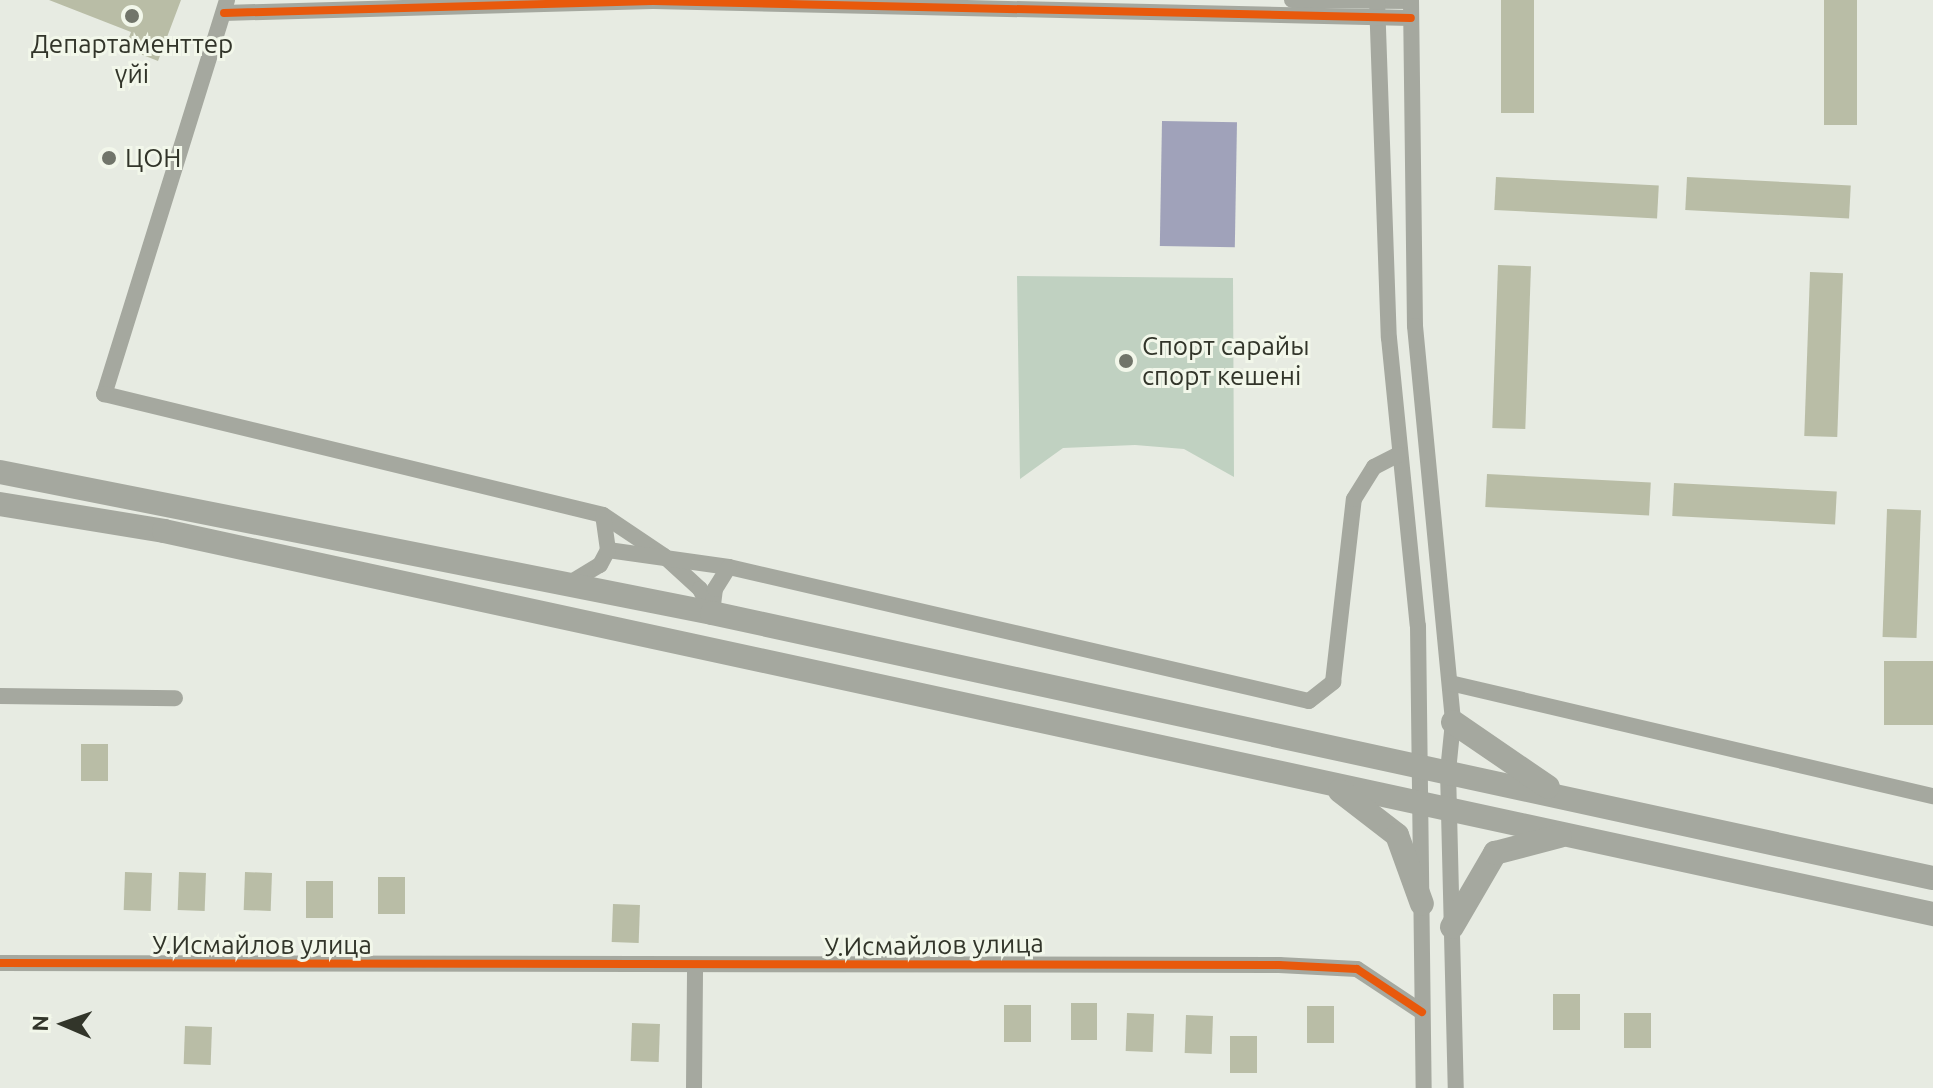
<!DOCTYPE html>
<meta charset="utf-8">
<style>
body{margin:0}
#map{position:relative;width:1933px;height:1088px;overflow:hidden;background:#e7ebe2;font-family:Ubuntu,sans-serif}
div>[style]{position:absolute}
.green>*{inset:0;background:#c0d1c1}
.water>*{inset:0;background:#a0a2ba;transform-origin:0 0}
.building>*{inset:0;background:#b9bda6;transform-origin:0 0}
.minor>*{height:16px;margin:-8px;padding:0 8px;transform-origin:8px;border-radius:8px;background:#a5a89f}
.highway>*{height:24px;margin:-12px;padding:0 12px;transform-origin:12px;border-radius:12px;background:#a5a89f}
.cycleway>*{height:8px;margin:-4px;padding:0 4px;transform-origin:4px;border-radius:4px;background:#e8590c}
.dots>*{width:22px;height:22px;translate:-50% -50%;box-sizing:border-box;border:4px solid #f2f7ea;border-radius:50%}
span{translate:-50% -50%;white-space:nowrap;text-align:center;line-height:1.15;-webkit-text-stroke:6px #f2f7ea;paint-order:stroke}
.poi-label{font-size:26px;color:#32352a}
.left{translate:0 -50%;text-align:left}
.street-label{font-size:26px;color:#32352a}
.north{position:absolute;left:24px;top:984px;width:80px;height:80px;-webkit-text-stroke:6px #f2f7ea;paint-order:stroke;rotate:272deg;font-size:22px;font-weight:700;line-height:32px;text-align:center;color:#32352a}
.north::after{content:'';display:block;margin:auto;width:28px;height:36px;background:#32352a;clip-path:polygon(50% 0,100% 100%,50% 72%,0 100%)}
</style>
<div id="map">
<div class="green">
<i style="clip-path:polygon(1017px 276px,1233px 278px,1234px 477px,1184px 449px,1135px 445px,1063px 448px,1020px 479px)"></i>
</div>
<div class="water">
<i style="left:1162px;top:121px;width:75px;height:125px;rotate:1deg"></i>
</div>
<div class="building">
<i style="clip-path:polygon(49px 0,181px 0,158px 61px,125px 48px,131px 32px)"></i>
<i style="left:1501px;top:0;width:33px;height:113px"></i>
<i style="left:1824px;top:0;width:33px;height:125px"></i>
<i style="left:1496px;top:177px;width:163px;height:33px;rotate:3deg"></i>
<i style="left:1687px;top:177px;width:164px;height:33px;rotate:3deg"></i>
<i style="left:1498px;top:265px;width:33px;height:163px;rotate:2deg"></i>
<i style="left:1810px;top:272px;width:33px;height:164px;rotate:2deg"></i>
<i style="left:1487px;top:474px;width:164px;height:33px;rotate:3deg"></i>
<i style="left:1674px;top:483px;width:163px;height:33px;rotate:3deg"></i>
<i style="left:1887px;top:509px;width:34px;height:128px;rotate:2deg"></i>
<i style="left:1884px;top:661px;width:49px;height:64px"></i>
<i style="left:81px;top:744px;width:27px;height:37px"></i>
<i style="left:125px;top:872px;width:27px;height:38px;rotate:2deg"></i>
<i style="left:179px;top:872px;width:27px;height:38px;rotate:2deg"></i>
<i style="left:245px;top:872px;width:27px;height:38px;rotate:2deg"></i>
<i style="left:378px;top:877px;width:27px;height:37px"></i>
<i style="left:306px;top:881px;width:27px;height:37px"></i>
<i style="left:613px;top:904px;width:27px;height:38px;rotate:2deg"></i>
<i style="left:1580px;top:994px;width:36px;height:27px;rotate:90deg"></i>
<i style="left:1071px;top:1003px;width:26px;height:37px"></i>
<i style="left:1004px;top:1005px;width:27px;height:37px"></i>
<i style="left:1307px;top:1006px;width:27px;height:37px"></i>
<i style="left:1127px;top:1013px;width:27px;height:38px;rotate:2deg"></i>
<i style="left:1651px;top:1013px;width:35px;height:27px;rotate:90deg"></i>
<i style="left:1186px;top:1015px;width:27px;height:38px;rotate:2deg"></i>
<i style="left:632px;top:1023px;width:28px;height:38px;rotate:2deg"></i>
<i style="left:185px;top:1026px;width:27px;height:38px;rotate:2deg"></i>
<i style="left:1230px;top:1036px;width:27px;height:37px"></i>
</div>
<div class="minor">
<i style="left:227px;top:0;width:413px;rotate:107.3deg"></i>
<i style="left:104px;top:394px;width:513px;rotate:13.63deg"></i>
<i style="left:603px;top:515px;width:73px;rotate:33.9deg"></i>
<i style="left:664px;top:556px;width:49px;rotate:42.5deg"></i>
<i style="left:700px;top:589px;width:27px;rotate:63deg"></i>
<i style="left:1292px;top:0;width:119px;rotate:0.5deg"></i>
<i style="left:1377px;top:0;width:338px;rotate:88deg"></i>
<i style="left:1389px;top:338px;width:289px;rotate:84.3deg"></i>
<i style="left:1418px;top:626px;width:462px;rotate:89.3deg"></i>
<i style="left:1411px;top:0;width:326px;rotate:89.3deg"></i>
<i style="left:1415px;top:326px;width:398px;rotate:84.5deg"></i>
<i style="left:1453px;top:722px;width:49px;rotate:95.8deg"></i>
<i style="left:1448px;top:771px;width:317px;rotate:88.6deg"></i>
<i style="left:224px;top:13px;width:429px;rotate:-1.6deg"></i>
<i style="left:653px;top:1px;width:758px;rotate:1.28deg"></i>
<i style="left:608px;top:550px;width:122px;rotate:8deg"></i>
<i style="left:729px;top:567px;width:595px;rotate:13.01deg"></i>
<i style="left:1309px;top:701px;width:31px;rotate:-38deg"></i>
<i style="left:1333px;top:682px;width:184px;rotate:-83.5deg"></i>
<i style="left:1354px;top:499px;width:38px;rotate:-58deg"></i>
<i style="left:1374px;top:467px;width:27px;rotate:-27deg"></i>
<i style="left:568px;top:584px;width:37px;rotate:-31deg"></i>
<i style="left:600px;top:565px;width:17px;rotate:-62deg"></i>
<i style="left:608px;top:550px;width:35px;rotate:-98deg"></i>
<i style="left:712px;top:613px;width:24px;rotate:-83deg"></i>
<i style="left:715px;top:589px;width:26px;rotate:-58deg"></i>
<i style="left:1450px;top:683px;width:496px;rotate:13.2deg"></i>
<i style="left:0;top:696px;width:175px;rotate:0.7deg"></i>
<i style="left:0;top:963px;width:1279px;rotate:0.09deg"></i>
<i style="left:1279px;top:965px;width:78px;rotate:2.9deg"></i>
<i style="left:1357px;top:969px;width:78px;rotate:33.5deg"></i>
<i style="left:694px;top:1088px;width:121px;rotate:-89.5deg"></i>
</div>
<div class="highway">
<i style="left:0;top:472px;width:726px;rotate:11.2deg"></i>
<i style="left:712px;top:613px;width:1249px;rotate:12.25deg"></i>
<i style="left:0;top:504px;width:166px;rotate:9.3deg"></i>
<i style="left:164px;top:531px;width:1810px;rotate:12.22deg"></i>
<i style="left:1453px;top:722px;width:115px;rotate:34.4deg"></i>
<i style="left:1340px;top:791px;width:72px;rotate:37.7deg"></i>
<i style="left:1397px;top:835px;width:73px;rotate:70.1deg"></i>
<i style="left:1452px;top:927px;width:86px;rotate:-59.8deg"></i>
<i style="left:1495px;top:853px;width:67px;rotate:-14.7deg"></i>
</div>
<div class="cycleway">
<i style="left:224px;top:13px;width:429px;rotate:-1.6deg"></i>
<i style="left:653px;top:1px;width:758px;rotate:1.28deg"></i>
<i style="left:0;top:963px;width:1279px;rotate:0.09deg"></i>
<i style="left:1279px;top:965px;width:78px;rotate:2.9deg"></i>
<i style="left:1357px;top:969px;width:78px;rotate:33.5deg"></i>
</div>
<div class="dots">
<i style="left:132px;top:16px;background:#71756a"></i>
<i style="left:109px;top:158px;background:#71756a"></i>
<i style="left:1126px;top:361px;background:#71756a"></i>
</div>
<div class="poi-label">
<span style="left:132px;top:59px">Департаменттер<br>үйі</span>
<span class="left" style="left:125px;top:158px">ЦОН</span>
<span class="left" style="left:1142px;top:361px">Спорт сарайы<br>спорт кешені</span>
</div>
<div class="street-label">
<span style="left:262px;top:945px">У.Исмайлов улица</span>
<span style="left:934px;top:945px;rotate:-1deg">У.Исмайлов улица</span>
</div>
<div class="north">N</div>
</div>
